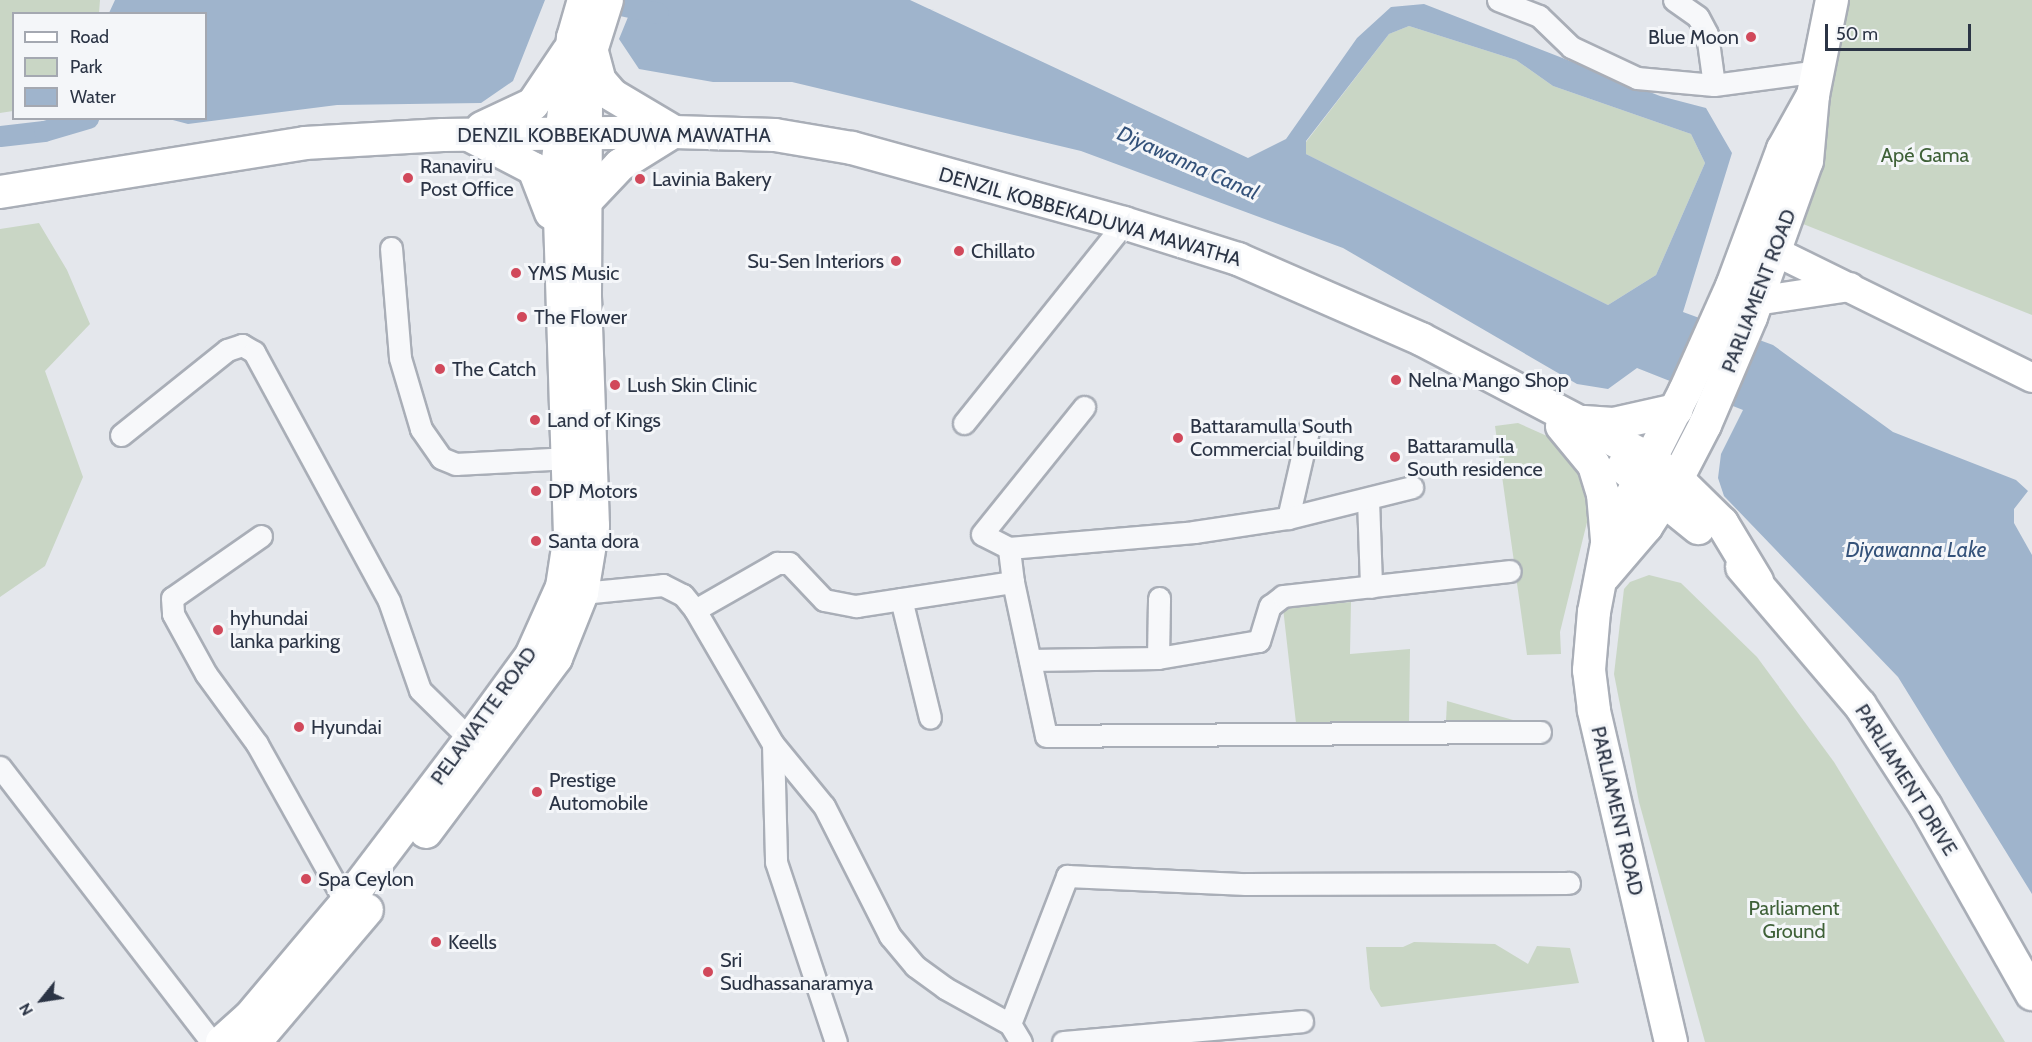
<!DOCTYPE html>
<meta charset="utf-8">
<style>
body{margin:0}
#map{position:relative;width:2032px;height:1042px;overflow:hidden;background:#e4e7ec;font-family:Cabin,sans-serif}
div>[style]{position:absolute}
.green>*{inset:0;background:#c9d6c5}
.water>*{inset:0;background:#9fb4cc}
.canal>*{height:21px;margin:-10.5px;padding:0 10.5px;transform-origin:10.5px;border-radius:10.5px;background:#9fb4cc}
.roads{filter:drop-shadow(2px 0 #a9aeb7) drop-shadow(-2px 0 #a9aeb7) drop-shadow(0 2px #a9aeb7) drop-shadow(0 -2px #a9aeb7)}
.street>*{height:21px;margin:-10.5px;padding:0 10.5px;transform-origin:10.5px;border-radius:10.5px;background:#f7f8fa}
.secondary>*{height:28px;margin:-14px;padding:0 14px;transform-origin:14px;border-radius:14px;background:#fff}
.primary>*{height:32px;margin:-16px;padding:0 16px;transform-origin:16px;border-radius:16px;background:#fff}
.dots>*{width:16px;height:16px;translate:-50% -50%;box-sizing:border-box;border:3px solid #f4f6f9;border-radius:50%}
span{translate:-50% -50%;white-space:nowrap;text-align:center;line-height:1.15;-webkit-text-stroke:6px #f4f6f9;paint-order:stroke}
.poi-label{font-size:20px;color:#2b3445}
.right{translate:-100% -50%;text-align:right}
.left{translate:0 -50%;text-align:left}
.street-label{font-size:20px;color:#2b3445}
.park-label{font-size:20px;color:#3f6138}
.water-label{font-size:21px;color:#34527a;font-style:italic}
.legend{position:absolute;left:12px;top:12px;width:195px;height:108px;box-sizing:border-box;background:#f4f6f9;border:2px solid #a4a8b1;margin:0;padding:8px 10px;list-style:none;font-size:18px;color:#2b3445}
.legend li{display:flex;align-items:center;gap:12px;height:30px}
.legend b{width:30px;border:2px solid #a4a8b1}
.north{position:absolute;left:12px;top:970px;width:60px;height:60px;-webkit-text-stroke:4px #f4f6f9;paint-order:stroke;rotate:240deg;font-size:16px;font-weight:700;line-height:24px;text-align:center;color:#2b3445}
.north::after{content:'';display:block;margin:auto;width:21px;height:27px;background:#2b3445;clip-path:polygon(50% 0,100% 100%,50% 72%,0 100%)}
.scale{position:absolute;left:1825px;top:24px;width:146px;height:27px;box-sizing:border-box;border:3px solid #2b3445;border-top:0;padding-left:8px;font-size:18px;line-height:21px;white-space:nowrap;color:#2b3445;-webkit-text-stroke:4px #f4f6f9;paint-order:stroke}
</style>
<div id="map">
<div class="green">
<i style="clip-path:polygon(0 0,100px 0,99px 13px,14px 14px,13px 111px,0 113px)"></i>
<i style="clip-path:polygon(1846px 0,2032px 0,2032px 315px,1793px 220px)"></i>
<i style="clip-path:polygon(1409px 26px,1516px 60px,1553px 86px,1691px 134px,1705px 163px,1656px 275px,1608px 305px,1306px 154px,1306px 142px,1389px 34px)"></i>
<i style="clip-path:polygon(39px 223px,67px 270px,90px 324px,45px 371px,83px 477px,45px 566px,0 597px,0 229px)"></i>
<i style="clip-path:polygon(1518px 423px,1547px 436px,1571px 455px,1581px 476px,1589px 514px,1560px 632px,1561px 654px,1527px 655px,1495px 426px)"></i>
<i style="clip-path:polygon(1649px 575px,1681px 583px,1757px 657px,1834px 762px,2005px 1042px,1705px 1042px,1639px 802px,1614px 674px,1624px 589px,1630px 582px)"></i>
<i style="clip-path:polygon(1351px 602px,1350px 654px,1410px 649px,1409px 725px,1296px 723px,1283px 608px)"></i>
<i style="clip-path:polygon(1447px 701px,1520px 722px,1446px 721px)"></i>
<i style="clip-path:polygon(1414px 942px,1495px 944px,1528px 964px,1537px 946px,1570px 948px,1579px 983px,1381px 1007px,1370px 989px,1366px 947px,1403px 947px)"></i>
</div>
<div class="water">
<i style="clip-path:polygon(115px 0,545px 0,513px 81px,481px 103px,337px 105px,188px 124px,169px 119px,206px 118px,206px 14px,109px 13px)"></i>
<i style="clip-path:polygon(evenodd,635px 0,910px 0,1248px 158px,1286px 139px,1357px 38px,1391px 7px,1424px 4px,1660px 96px,1706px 108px,1732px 153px,1683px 312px,1773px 345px,1893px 432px,2016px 480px,2028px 491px,2014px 509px,2014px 523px,2032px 555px,2032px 894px,1898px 677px,1724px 496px,1718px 478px,1721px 454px,1743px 410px,1637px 368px,1608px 389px,1577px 384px,1343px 248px,1081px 151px,792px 82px,713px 82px,639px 69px,619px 39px,635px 0,1409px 26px,1516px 60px,1553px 86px,1691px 134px,1705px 163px,1656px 275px,1608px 305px,1306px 154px,1306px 141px,1389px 34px,1409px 26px)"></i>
</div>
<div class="canal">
<i style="left:597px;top:0;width:62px;rotate:12deg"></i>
<i style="left:0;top:136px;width:44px;rotate:-6.5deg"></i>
<i style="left:44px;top:131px;width:46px;rotate:-16.5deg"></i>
</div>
<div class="roads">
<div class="street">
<i style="left:1498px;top:0;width:44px;rotate:21.3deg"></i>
<i style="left:1539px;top:16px;width:45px;rotate:44.1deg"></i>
<i style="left:1571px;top:47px;width:73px;rotate:25.2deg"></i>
<i style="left:1637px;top:78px;width:77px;rotate:5.2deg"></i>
<i style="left:1714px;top:85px;width:106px;rotate:-7.6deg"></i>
<i style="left:1674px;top:0;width:29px;rotate:35deg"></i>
<i style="left:1698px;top:17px;width:19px;rotate:62deg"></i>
<i style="left:1707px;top:34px;width:51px;rotate:82.2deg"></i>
<i style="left:391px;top:248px;width:110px;rotate:85.3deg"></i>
<i style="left:400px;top:358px;width:74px;rotate:73.5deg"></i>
<i style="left:421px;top:429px;width:35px;rotate:55deg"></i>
<i style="left:441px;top:458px;width:16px;rotate:22deg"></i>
<i style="left:456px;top:464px;width:113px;rotate:-3deg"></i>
<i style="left:964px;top:423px;width:256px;rotate:-51.3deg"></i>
<i style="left:121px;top:435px;width:136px;rotate:-38.7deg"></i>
<i style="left:227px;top:350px;width:16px;rotate:-18deg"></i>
<i style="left:242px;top:345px;width:14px;rotate:30deg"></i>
<i style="left:254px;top:352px;width:283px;rotate:61.5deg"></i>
<i style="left:389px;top:601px;width:94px;rotate:70.8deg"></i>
<i style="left:420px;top:690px;width:84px;rotate:44.5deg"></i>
<i style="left:1368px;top:499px;width:88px;rotate:88deg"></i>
<i style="left:1288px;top:518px;width:89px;rotate:-77.1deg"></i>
<i style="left:261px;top:536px;width:108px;rotate:145.1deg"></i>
<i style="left:172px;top:598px;width:16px;rotate:86deg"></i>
<i style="left:173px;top:614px;width:68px;rotate:61.2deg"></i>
<i style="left:206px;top:674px;width:87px;rotate:53.9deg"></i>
<i style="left:257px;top:744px;width:182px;rotate:60.8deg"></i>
<i style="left:1009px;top:548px;width:186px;rotate:-4.9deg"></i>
<i style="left:1194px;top:532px;width:95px;rotate:-8.5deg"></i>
<i style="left:1288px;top:518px;width:128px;rotate:-14deg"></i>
<i style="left:1013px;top:582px;width:34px;rotate:-97deg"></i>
<i style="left:1009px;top:548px;width:30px;rotate:-153deg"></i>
<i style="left:982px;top:534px;width:163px;rotate:-51.2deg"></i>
<i style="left:572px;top:590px;width:10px;rotate:17deg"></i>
<i style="left:582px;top:593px;width:81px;rotate:-5.6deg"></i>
<i style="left:663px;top:585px;width:22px;rotate:27deg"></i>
<i style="left:683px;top:595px;width:19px;rotate:51deg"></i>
<i style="left:695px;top:610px;width:155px;rotate:59.8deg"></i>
<i style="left:773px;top:744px;width:80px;rotate:50.6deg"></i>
<i style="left:824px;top:806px;width:146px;rotate:63.1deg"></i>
<i style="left:890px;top:936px;width:39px;rotate:50deg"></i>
<i style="left:915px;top:966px;width:37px;rotate:36deg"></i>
<i style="left:945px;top:988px;width:74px;rotate:29deg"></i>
<i style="left:1010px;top:1024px;width:21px;rotate:59deg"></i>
<i style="left:901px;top:599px;width:122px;rotate:76.3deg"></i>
<i style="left:695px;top:610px;width:95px;rotate:-29.8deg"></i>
<i style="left:777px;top:563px;width:12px"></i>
<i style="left:789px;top:563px;width:51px;rotate:46.6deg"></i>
<i style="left:824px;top:600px;width:33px;rotate:11deg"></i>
<i style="left:856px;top:606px;width:159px;rotate:-8.7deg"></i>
<i style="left:1013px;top:582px;width:157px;rotate:77.9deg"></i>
<i style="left:1046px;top:736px;width:494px;rotate:-0.5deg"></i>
<i style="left:1158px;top:658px;width:60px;rotate:-89deg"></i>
<i style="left:1030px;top:660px;width:128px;rotate:-0.9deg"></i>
<i style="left:1158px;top:658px;width:102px;rotate:-9.6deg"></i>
<i style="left:1259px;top:641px;width:37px;rotate:-73deg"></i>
<i style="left:1270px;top:606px;width:16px;rotate:-38deg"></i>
<i style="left:1283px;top:596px;width:228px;rotate:-6.3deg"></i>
<i style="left:773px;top:744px;width:118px;rotate:88.5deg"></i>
<i style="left:776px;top:862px;width:190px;rotate:71.6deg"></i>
<i style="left:0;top:767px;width:347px;rotate:52.4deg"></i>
<i style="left:1010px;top:1024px;width:159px;rotate:-68.9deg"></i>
<i style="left:1067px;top:876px;width:179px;rotate:2.6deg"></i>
<i style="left:1246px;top:884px;width:323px;rotate:-0.2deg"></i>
<i style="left:1063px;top:1042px;width:240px;rotate:-5deg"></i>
</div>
<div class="secondary">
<i style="left:1754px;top:241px;width:310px;rotate:26.2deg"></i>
<i style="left:1756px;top:301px;width:95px;rotate:-8.5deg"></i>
</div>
<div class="primary">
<i style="left:592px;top:52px;width:30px;rotate:75deg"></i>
<i style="left:600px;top:81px;width:18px;rotate:49deg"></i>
<i style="left:612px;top:95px;width:72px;rotate:30.8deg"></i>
<i style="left:482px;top:128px;width:56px;rotate:-25.2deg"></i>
<i style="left:533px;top:104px;width:63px;rotate:-56.1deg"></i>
<i style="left:471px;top:136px;width:71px;rotate:27.6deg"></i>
<i style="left:534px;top:169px;width:47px;rotate:68.9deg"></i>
<i style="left:0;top:192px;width:309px;rotate:-9.1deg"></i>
<i style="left:305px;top:143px;width:138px;rotate:-3.3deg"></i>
<i style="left:443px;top:135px;width:231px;rotate:-0.7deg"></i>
<i style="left:674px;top:132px;width:101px;rotate:1.7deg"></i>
<i style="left:775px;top:135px;width:78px;rotate:9.6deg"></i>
<i style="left:852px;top:148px;width:282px;rotate:15.4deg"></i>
<i style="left:1124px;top:223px;width:120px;rotate:17.5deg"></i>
<i style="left:1238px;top:259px;width:200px;rotate:23.6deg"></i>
<i style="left:1421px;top:339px;width:259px;rotate:27.7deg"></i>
<i style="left:1650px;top:459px;width:34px;rotate:37deg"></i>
<i style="left:1677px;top:479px;width:63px;rotate:44.4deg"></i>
<i style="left:1722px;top:523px;width:68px;rotate:58.9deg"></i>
<i style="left:585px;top:202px;width:51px;rotate:-46.6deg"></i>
<i style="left:620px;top:165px;width:62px;rotate:-31.9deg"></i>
<i style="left:1584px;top:422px;width:29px;rotate:4deg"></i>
<i style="left:1613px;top:424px;width:65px;rotate:-12.5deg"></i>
<i style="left:1562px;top:426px;width:50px;rotate:50.6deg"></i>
<i style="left:1594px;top:465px;width:30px;rotate:73deg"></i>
<i style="left:1603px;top:494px;width:46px;rotate:85deg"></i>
<i style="left:1623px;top:467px;width:97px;rotate:39.1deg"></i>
<i style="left:1742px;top:567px;width:182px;rotate:49.5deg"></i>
<i style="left:1860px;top:705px;width:121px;rotate:57.1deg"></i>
<i style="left:1926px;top:807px;width:215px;rotate:60.5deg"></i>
<i style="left:1604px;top:576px;width:65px;rotate:-49.4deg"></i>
<i style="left:1646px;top:527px;width:57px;rotate:-57.1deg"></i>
<i style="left:1677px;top:479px;width:61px;rotate:-62.6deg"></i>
<i style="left:1705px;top:425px;width:117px;rotate:-66.9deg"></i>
<i style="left:1751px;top:317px;width:166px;rotate:-70.3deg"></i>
<i style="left:1807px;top:161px;width:66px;rotate:-84.8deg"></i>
<i style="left:1813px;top:95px;width:97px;rotate:-78.7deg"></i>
<i style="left:426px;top:832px;width:217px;rotate:-53.2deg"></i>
<i style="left:556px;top:658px;width:70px;rotate:-68.2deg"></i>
<i style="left:582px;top:593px;width:68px;rotate:-80.7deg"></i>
<i style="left:593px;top:526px;width:232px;rotate:-92deg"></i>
<i style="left:585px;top:294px;width:204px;rotate:-89.7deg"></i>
<i style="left:586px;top:90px;width:39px;rotate:-83deg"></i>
<i style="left:591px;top:51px;width:53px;rotate:-72.6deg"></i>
<i style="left:222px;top:1042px;width:36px;rotate:-42deg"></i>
<i style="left:249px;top:1018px;width:150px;rotate:-49.9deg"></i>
<i style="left:346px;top:903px;width:203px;rotate:-52.8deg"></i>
<i style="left:469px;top:741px;width:105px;rotate:-53.9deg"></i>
<i style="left:531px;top:656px;width:76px;rotate:-65.8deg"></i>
<i style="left:562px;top:587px;width:53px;rotate:-81.3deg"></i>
<i style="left:570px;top:535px;width:375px;rotate:-91.8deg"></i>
<i style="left:558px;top:160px;width:123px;rotate:-83deg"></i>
<i style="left:573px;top:38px;width:40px;rotate:-74deg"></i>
<i style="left:255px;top:1042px;width:173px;rotate:-49.7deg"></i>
<i style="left:1671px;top:1042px;width:341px;rotate:-103.1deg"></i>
<i style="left:1594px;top:710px;width:40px;rotate:-97.1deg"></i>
<i style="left:1589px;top:670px;width:58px;rotate:-85.1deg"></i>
<i style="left:1594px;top:612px;width:69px;rotate:-79.2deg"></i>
<i style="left:1607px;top:544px;width:172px;rotate:-63deg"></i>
<i style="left:1685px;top:391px;width:115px;rotate:-65.9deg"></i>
<i style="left:1732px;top:286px;width:146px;rotate:-69.6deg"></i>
<i style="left:1783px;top:149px;width:62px;rotate:-60.9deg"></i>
</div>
</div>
<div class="dots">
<i style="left:1751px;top:37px;background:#d1495b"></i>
<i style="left:408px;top:178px;background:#d1495b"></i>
<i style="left:640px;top:179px;background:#d1495b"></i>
<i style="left:959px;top:251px;background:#d1495b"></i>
<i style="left:896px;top:261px;background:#d1495b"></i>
<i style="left:516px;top:273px;background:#d1495b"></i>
<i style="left:522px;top:317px;background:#d1495b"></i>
<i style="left:440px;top:369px;background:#d1495b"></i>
<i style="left:1396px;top:380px;background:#d1495b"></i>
<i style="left:615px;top:385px;background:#d1495b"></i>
<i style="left:535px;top:420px;background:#d1495b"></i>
<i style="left:1178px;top:438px;background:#d1495b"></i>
<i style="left:1395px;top:457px;background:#d1495b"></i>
<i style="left:536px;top:491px;background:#d1495b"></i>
<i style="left:536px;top:541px;background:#d1495b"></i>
<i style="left:218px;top:630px;background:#d1495b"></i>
<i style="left:299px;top:727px;background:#d1495b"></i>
<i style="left:537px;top:792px;background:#d1495b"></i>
<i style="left:306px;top:879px;background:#d1495b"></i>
<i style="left:436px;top:942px;background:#d1495b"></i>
<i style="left:708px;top:972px;background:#d1495b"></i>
</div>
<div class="poi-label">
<span class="right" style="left:1739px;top:37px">Blue Moon</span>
<span class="left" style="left:420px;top:178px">Ranaviru<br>Post Office</span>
<span class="left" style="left:652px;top:179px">Lavinia Bakery</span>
<span class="left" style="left:971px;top:251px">Chillato</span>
<span class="right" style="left:884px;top:261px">Su-Sen Interiors</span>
<span class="left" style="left:528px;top:273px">YMS Music</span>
<span class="left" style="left:534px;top:317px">The Flower</span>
<span class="left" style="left:452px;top:369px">The Catch</span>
<span class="left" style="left:1408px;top:380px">Nelna Mango Shop</span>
<span class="left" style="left:627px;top:385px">Lush Skin Clinic</span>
<span class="left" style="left:547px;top:420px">Land of Kings</span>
<span class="left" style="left:1190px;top:438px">Battaramulla South<br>Commercial building</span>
<span class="left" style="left:1407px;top:458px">Battaramulla<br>South residence</span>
<span class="left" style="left:548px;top:491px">DP Motors</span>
<span class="left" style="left:548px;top:541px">Santa dora</span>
<span class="left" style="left:230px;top:630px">hyhundai<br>lanka parking</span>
<span class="left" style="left:311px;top:727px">Hyundai</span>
<span class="left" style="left:549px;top:792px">Prestige<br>Automobile</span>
<span class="left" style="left:318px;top:879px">Spa Ceylon</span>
<span class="left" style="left:448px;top:942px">Keells</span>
<span class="left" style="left:720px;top:972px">Sri<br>Sudhassanaramya</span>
</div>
<div class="street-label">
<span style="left:614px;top:135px">DENZIL KOBBEKADUWA MAWATHA</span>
<span style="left:1090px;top:217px;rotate:16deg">DENZIL KOBBEKADUWA MAWATHA</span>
<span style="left:1759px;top:291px;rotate:-69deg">PARLIAMENT ROAD</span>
<span style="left:484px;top:716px;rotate:-54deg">PELAWATTE ROAD</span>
<span style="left:1906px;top:780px;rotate:58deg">PARLIAMENT DRIVE</span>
<span style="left:1617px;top:811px;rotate:77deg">PARLIAMENT ROAD</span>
</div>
<div class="park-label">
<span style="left:1925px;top:155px">Apé Gama</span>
<span style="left:1794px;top:920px">Parliament<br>Ground</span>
</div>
<div class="water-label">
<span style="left:1188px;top:163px;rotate:24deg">Diyawanna Canal</span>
<span style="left:1916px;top:550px">Diyawanna Lake</span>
</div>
<ul class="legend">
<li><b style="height:8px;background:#fff"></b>Road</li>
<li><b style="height:16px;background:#c9d6c5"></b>Park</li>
<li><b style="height:16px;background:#9fb4cc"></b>Water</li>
</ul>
<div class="north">N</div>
<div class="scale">50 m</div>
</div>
